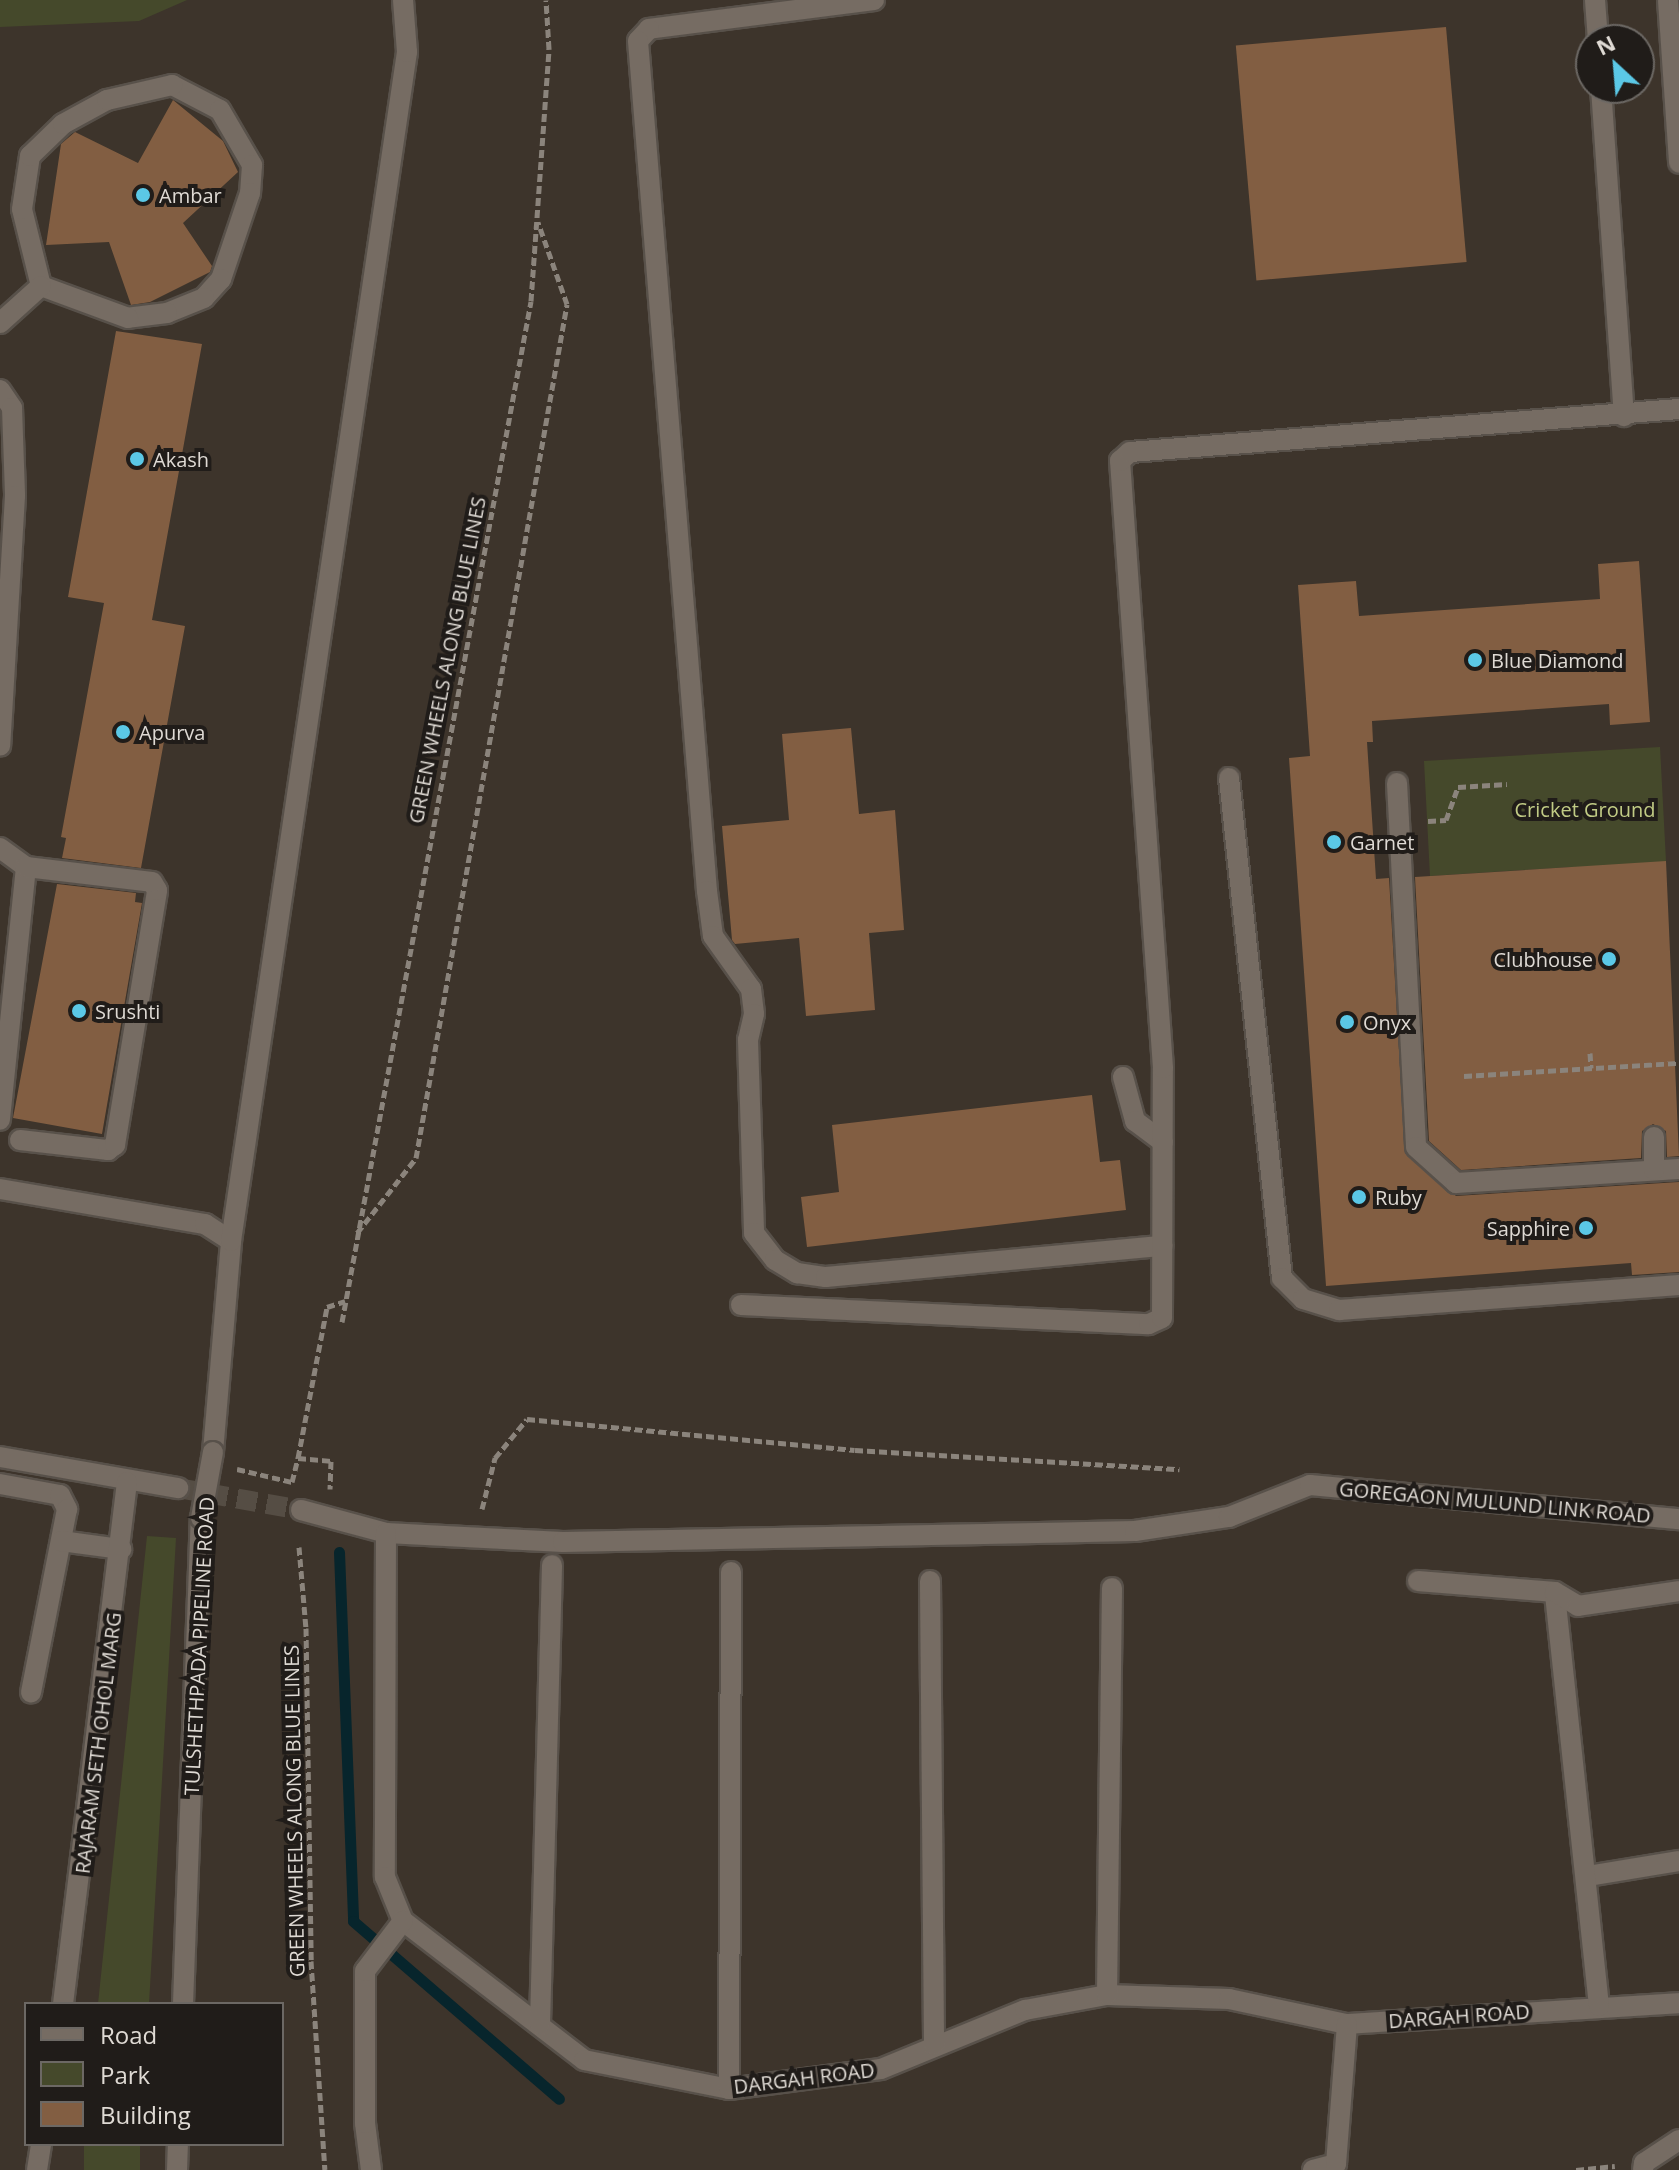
<!DOCTYPE html>
<style>
body{margin:0}
#map{position:relative;width:1679px;height:2170px;overflow:hidden;background:#3d342b;font-family:"Open Sans",sans-serif}
div>[style]{position:absolute}
.green>*{inset:0;background:#45492b;transform-origin:0 0}
.stream>*{height:11px;margin:-5.5px;padding:0 5.5px;transform-origin:5.5px;border-radius:5.5px;background:#07252c}
.building>*{inset:0;background:#825e42;transform-origin:0 0}
.minor-tunnel>*{height:20px;margin-top:-10px;transform-origin:0;background:repeating-linear-gradient(90deg,#554d44 0 20px,transparent 0 30px)}
.path>*{height:5px;margin-top:-2.5px;transform-origin:0;background:repeating-linear-gradient(90deg,#8b847c 0 8px,transparent 0 12px)}
.roads{filter:drop-shadow(2px 0 #58514a) drop-shadow(-2px 0 #58514a) drop-shadow(0 2px #58514a) drop-shadow(0 -2px #58514a)}
.minor>*{height:20px;margin:-10px;padding:0 10px;transform-origin:10px;border-radius:10px;background:#766c63}
.bridges{filter:drop-shadow(2px 0 #58514a) drop-shadow(-2px 0 #58514a) drop-shadow(0 2px #58514a) drop-shadow(0 -2px #58514a)}
.minor-bridge>*{height:20px;margin:-10px;padding:0 10px;transform-origin:10px;border-radius:10px;background:#766c63}
.dots>*{width:22px;height:22px;translate:-50% -50%;box-sizing:border-box;border:4px solid #201c19;border-radius:50%}
span{translate:-50% -50%;white-space:nowrap;text-align:center;line-height:1.15;-webkit-text-stroke:8px #201c19;paint-order:stroke}
.poi-label{font-size:20px;color:#dfdad4}
.left{translate:0 -50%;text-align:left}
.right{translate:-100% -50%;text-align:right}
.street-label{font-size:20px;color:#dfdad4}
.park-label{font-size:20px;color:#c1cb85}
.legend{position:absolute;left:24px;top:2002px;width:260px;height:144px;box-sizing:border-box;background:#201c19;border:2px solid #6c6864;margin:0;padding:10px 14px;list-style:none;font-size:24px;color:#dfdad4}
.legend li{display:flex;align-items:center;gap:16px;height:40px}
.legend b{width:40px;border:2px solid #6c6864}
.north{position:absolute;left:1575px;top:24px;width:80px;height:80px;box-sizing:border-box;background:#201c19;border:2px solid #6c6864;border-radius:50%;rotate:334deg;font-size:22px;font-weight:700;line-height:32px;text-align:center;color:#dfdad4}
.north::after{content:'';display:block;margin:auto;width:28px;height:36px;background:#5bc8e6;clip-path:polygon(50% 0,100% 100%,50% 72%,0 100%)}
</style>
<div id="map">
<div class="green">
<i style="clip-path:polygon(0 0,187px 0,139px 21px,0 27px)"></i>
<i style="clip-path:polygon(1660px 747px,1666px 861px,1581px 1054px,1571px 867px,1430px 876px,1424px 761px)"></i>
<i style="clip-path:polygon(147px 1536px,176px 1538px,149px 2004px,98px 2004px)"></i>
<i style="left:84px;top:2144px;width:56px;height:26px"></i>
</div>
<div class="stream">
<i style="left:339px;top:1552px;width:369px;rotate:87.8deg"></i>
<i style="left:353px;top:1921px;width:272px;rotate:40.8deg"></i>
</div>
<div class="building">
<i style="left:1446px;top:27px;width:236px;height:211px;rotate:85deg"></i>
<i style="clip-path:polygon(173px 100px,223px 141px,238px 172px,183px 223px,212px 266px,210px 272px,150px 302px,131px 305px,109px 242px,46px 245px,61px 144px,75px 132px,138px 163px)"></i>
<i style="clip-path:polygon(116px 331px,202px 344px,152px 620px,185px 626px,141px 868px,62px 858px,66px 838px,61px 837px,104px 603px,68px 597px)"></i>
<i style="clip-path:polygon(1639px 561px,1650px 722px,1610px 725px,1609px 704px,1372px 721px,1373px 742px,1367px 742px,1376px 879px,1389px 878px,1405px 1153px,1456px 1196px,1679px 1182px,1679px 1272px,1632px 1275px,1631px 1263px,1326px 1286px,1289px 758px,1310px 756px,1298px 585px,1356px 581px,1359px 616px,1600px 599px,1598px 564px)"></i>
<i style="clip-path:polygon(851px 728px,859px 814px,895px 810px,904px 930px,869px 933px,875px 1010px,806px 1016px,799px 938px,735px 944px,732px 940px,722px 826px,789px 820px,782px 734px)"></i>
<i style="clip-path:polygon(1666px 861px,1679px 1156px,1667px 1157px,1666px 1131px,1653px 1124px,1642px 1131px,1641px 1158px,1461px 1170px,1429px 1141px,1415px 877px)"></i>
<i style="clip-path:polygon(57px 884px,136px 893px,135px 902px,142px 903px,102px 1134px,13px 1118px)"></i>
<i style="clip-path:polygon(1092px 1095px,1100px 1162px,1120px 1160px,1126px 1210px,807px 1247px,801px 1197px,839px 1192px,832px 1125px)"></i>
</div>
<div class="minor-tunnel">
<i style="left:178px;top:1488px;width:125px;rotate:10.1deg"></i>
</div>
<div class="path">
<i style="left:1428px;top:821px;width:18px;rotate:-3deg"></i>
<i style="left:1446px;top:820px;width:35px;rotate:-70deg"></i>
<i style="left:1458px;top:787px;width:49px;rotate:-3.5deg"></i>
<i style="left:1590px;top:1053px;width:15px;rotate:86deg"></i>
<i style="left:1464px;top:1076px;width:215px;rotate:-3.5deg"></i>
<i style="left:357px;top:1233px;width:95px;rotate:-51.8deg"></i>
<i style="left:416px;top:1158px;width:867px;rotate:-79.97deg"></i>
<i style="left:567px;top:304px;width:87px;rotate:-109.5deg"></i>
<i style="left:342px;top:1322px;width:1038px;rotate:-79.51deg"></i>
<i style="left:531px;top:301px;width:253px;rotate:-85.9deg"></i>
<i style="left:549px;top:49px;width:49px;rotate:-93.5deg"></i>
<i style="left:298px;top:1458px;width:154px;rotate:-79.1deg"></i>
<i style="left:327px;top:1307px;width:19px;rotate:-18deg"></i>
<i style="left:237px;top:1469px;width:57px;rotate:13.3deg"></i>
<i style="left:292px;top:1482px;width:25px;rotate:-76deg"></i>
<i style="left:298px;top:1458px;width:33px;rotate:5deg"></i>
<i style="left:331px;top:1461px;width:28px;rotate:92deg"></i>
<i style="left:482px;top:1509px;width:53px;rotate:-75.7deg"></i>
<i style="left:495px;top:1458px;width:50px;rotate:-50.6deg"></i>
<i style="left:527px;top:1419px;width:329px;rotate:5.4deg"></i>
<i style="left:855px;top:1450px;width:325px;rotate:3.4deg"></i>
<i style="left:299px;top:1547px;width:81px;rotate:85.1deg"></i>
<i style="left:306px;top:1628px;width:333px;rotate:89.1deg"></i>
<i style="left:311px;top:1961px;width:209px;rotate:86.2deg"></i>
<i style="left:1576px;top:2170px;width:39px;rotate:-6deg"></i>
</div>
<div class="roads">
<div class="minor">
<i style="left:874px;top:0;width:227px;rotate:172.7deg"></i>
<i style="left:649px;top:29px;width:16px;rotate:133deg"></i>
<i style="left:638px;top:41px;width:853px;rotate:85.36deg"></i>
<i style="left:707px;top:891px;width:45px;rotate:82.4deg"></i>
<i style="left:713px;top:936px;width:65px;rotate:54.4deg"></i>
<i style="left:751px;top:989px;width:25px;rotate:83deg"></i>
<i style="left:754px;top:1014px;width:27px;rotate:103deg"></i>
<i style="left:748px;top:1040px;width:193px;rotate:88.2deg"></i>
<i style="left:754px;top:1233px;width:34px;rotate:52deg"></i>
<i style="left:775px;top:1260px;width:26px;rotate:31deg"></i>
<i style="left:797px;top:1273px;width:29px;rotate:8deg"></i>
<i style="left:826px;top:1277px;width:338px;rotate:-5.3deg"></i>
<i style="left:1595px;top:0;width:40px;rotate:85.7deg"></i>
<i style="left:1668px;top:0;width:163px;rotate:86.1deg"></i>
<i style="left:172px;top:85px;width:54px;rotate:27.5deg"></i>
<i style="left:220px;top:110px;width:64px;rotate:59.8deg"></i>
<i style="left:252px;top:165px;width:28px;rotate:94deg"></i>
<i style="left:250px;top:193px;width:91px;rotate:108.6deg"></i>
<i style="left:221px;top:279px;width:25px;rotate:132deg"></i>
<i style="left:204px;top:298px;width:40px;rotate:158deg"></i>
<i style="left:167px;top:313px;width:39px;rotate:173deg"></i>
<i style="left:128px;top:318px;width:93px;rotate:-159.8deg"></i>
<i style="left:41px;top:286px;width:79px;rotate:-103.9deg"></i>
<i style="left:22px;top:209px;width:54px;rotate:-81.4deg"></i>
<i style="left:30px;top:156px;width:46px;rotate:-44.1deg"></i>
<i style="left:63px;top:124px;width:50px;rotate:-28.6deg"></i>
<i style="left:107px;top:100px;width:67px;rotate:-13deg"></i>
<i style="left:1601px;top:88px;width:329px;rotate:86deg"></i>
<i style="left:0;top:323px;width:55px;rotate:-42.1deg"></i>
<i style="left:0;top:390px;width:22px;rotate:56deg"></i>
<i style="left:12px;top:408px;width:88px;rotate:88deg"></i>
<i style="left:15px;top:496px;width:250px;rotate:93.4deg"></i>
<i style="left:1229px;top:778px;width:503px;rotate:83.95deg"></i>
<i style="left:1282px;top:1278px;width:30px;rotate:45deg"></i>
<i style="left:1303px;top:1299px;width:38px;rotate:17deg"></i>
<i style="left:1339px;top:1310px;width:341px;rotate:-4.2deg"></i>
<i style="left:1397px;top:783px;width:364px;rotate:87deg"></i>
<i style="left:1416px;top:1147px;width:54px;rotate:42deg"></i>
<i style="left:1456px;top:1183px;width:223px;rotate:-3.6deg"></i>
<i style="left:0;top:848px;width:32px;rotate:36deg"></i>
<i style="left:26px;top:867px;width:254px;rotate:95.9deg"></i>
<i style="left:1123px;top:1077px;width:46px;rotate:74.7deg"></i>
<i style="left:1135px;top:1121px;width:35px;rotate:37deg"></i>
<i style="left:1654px;top:1137px;width:33px;rotate:90deg"></i>
<i style="left:20px;top:1140px;width:89px;rotate:6.5deg"></i>
<i style="left:108px;top:1150px;width:9px;rotate:-36deg"></i>
<i style="left:115px;top:1145px;width:258px;rotate:-80.6deg"></i>
<i style="left:157px;top:890px;width:9px;rotate:-122deg"></i>
<i style="left:152px;top:882px;width:127px;rotate:-173.2deg"></i>
<i style="left:0;top:1189px;width:208px;rotate:9.7deg"></i>
<i style="left:205px;top:1224px;width:31px;rotate:33deg"></i>
<i style="left:741px;top:1305px;width:408px;rotate:2.7deg"></i>
<i style="left:1149px;top:1324px;width:14px;rotate:-25deg"></i>
<i style="left:1162px;top:1318px;width:250px;rotate:-89.8deg"></i>
<i style="left:1163px;top:1068px;width:609px;rotate:-94.05deg"></i>
<i style="left:1120px;top:461px;width:13px;rotate:-42deg"></i>
<i style="left:1130px;top:452px;width:551px;rotate:-4.48deg"></i>
<i style="left:213px;top:1452px;width:212px;rotate:-85.1deg"></i>
<i style="left:231px;top:1241px;width:1202px;rotate:-81.58deg"></i>
<i style="left:407px;top:52px;width:52px;rotate:-94.4deg"></i>
<i style="left:0;top:1457px;width:181px;rotate:9.9deg"></i>
<i style="left:0;top:1484px;width:61px;rotate:10.4deg"></i>
<i style="left:60px;top:1495px;width:16px;rotate:63deg"></i>
<i style="left:67px;top:1509px;width:187px;rotate:101.1deg"></i>
<i style="left:301px;top:1510px;width:88px;rotate:15.1deg"></i>
<i style="left:386px;top:1533px;width:177px;rotate:2.9deg"></i>
<i style="left:563px;top:1542px;width:572px;rotate:-1.1deg"></i>
<i style="left:1135px;top:1531px;width:95px;rotate:-8.5deg"></i>
<i style="left:1229px;top:1517px;width:87px;rotate:-21.6deg"></i>
<i style="left:1310px;top:1485px;width:371px;rotate:5.3deg"></i>
<i style="left:386px;top:1533px;width:344px;rotate:90.2deg"></i>
<i style="left:385px;top:1877px;width:48px;rotate:67.8deg"></i>
<i style="left:403px;top:1921px;width:228px;rotate:37.5deg"></i>
<i style="left:584px;top:2060px;width:148px;rotate:11.3deg"></i>
<i style="left:729px;top:2089px;width:153px;rotate:-7.5deg"></i>
<i style="left:881px;top:2069px;width:156px;rotate:-22.3deg"></i>
<i style="left:1025px;top:2010px;width:83px;rotate:-10.4deg"></i>
<i style="left:1107px;top:1995px;width:122px;rotate:1.9deg"></i>
<i style="left:1229px;top:1999px;width:121px;rotate:12deg"></i>
<i style="left:1347px;top:2024px;width:333px;rotate:-3.6deg"></i>
<i style="left:61px;top:1541px;width:61px;rotate:7.6deg"></i>
<i style="left:930px;top:1581px;width:464px;rotate:89.5deg"></i>
<i style="left:1418px;top:1581px;width:137px;rotate:4.6deg"></i>
<i style="left:1588px;top:1876px;width:92px;rotate:-9.4deg"></i>
<i style="left:1107px;top:1995px;width:407px;rotate:-89.3deg"></i>
<i style="left:63px;top:2004px;width:526px;rotate:-83.01deg"></i>
<i style="left:183px;top:2004px;width:486px;rotate:-87.9deg"></i>
<i style="left:1599px;top:2006px;width:416px;rotate:-96.1deg"></i>
<i style="left:1555px;top:1592px;width:27px;rotate:31deg"></i>
<i style="left:1578px;top:1606px;width:102px;rotate:-8.4deg"></i>
<i style="left:540px;top:2024px;width:459px;rotate:-88.5deg"></i>
<i style="left:729px;top:2089px;width:517px;rotate:-89.78deg"></i>
<i style="left:37px;top:2170px;width:26px;rotate:-81deg"></i>
<i style="left:177px;top:2170px;width:26px;rotate:-88deg"></i>
<i style="left:371px;top:2170px;width:47px;rotate:-97.3deg"></i>
<i style="left:365px;top:2123px;width:152px;rotate:-90deg"></i>
<i style="left:365px;top:1971px;width:63px;rotate:-52.8deg"></i>
<i style="left:1313px;top:2170px;width:24px;rotate:-15deg"></i>
<i style="left:1336px;top:2164px;width:140px;rotate:-85.5deg"></i>
<i style="left:1643px;top:2170px;width:7px;rotate:-82deg"></i>
<i style="left:1644px;top:2163px;width:42px;rotate:-33.3deg"></i>
</div>
</div>
<div class="bridges">
<div class="minor-bridge">
<i style="left:201px;top:1518px;width:67px;rotate:-79.7deg"></i>
</div>
</div>
<div class="dots">
<i style="left:143px;top:195px;background:#5bc8e6"></i>
<i style="left:137px;top:459px;background:#5bc8e6"></i>
<i style="left:1475px;top:660px;background:#5bc8e6"></i>
<i style="left:123px;top:732px;background:#5bc8e6"></i>
<i style="left:1334px;top:842px;background:#5bc8e6"></i>
<i style="left:1609px;top:959px;background:#5bc8e6"></i>
<i style="left:79px;top:1011px;background:#5bc8e6"></i>
<i style="left:1347px;top:1022px;background:#5bc8e6"></i>
<i style="left:1359px;top:1197px;background:#5bc8e6"></i>
<i style="left:1586px;top:1228px;background:#5bc8e6"></i>
</div>
<div class="poi-label">
<span class="left" style="left:159px;top:195px">Ambar</span>
<span class="left" style="left:153px;top:459px">Akash</span>
<span class="left" style="left:1491px;top:660px">Blue Diamond</span>
<span class="left" style="left:139px;top:732px">Apurva</span>
<span class="left" style="left:1350px;top:842px">Garnet</span>
<span class="right" style="left:1593px;top:959px">Clubhouse</span>
<span class="left" style="left:95px;top:1011px">Srushti</span>
<span class="left" style="left:1363px;top:1022px">Onyx</span>
<span class="left" style="left:1375px;top:1197px">Ruby</span>
<span class="right" style="left:1570px;top:1228px">Sapphire</span>
</div>
<div class="street-label">
<span style="left:447px;top:660px;rotate:-79deg">GREEN WHEELS ALONG BLUE LINES</span>
<span style="left:1495px;top:1502px;rotate:5deg">GOREGAON MULUND LINK ROAD</span>
<span style="left:199px;top:1646px;rotate:-87deg">TULSHETHPADA PIPELINE ROAD</span>
<span style="left:98px;top:1743px;rotate:-83deg">RAJARAM SETH OHOL MARG</span>
<span style="left:294px;top:1811px;rotate:-91deg">GREEN WHEELS ALONG BLUE LINES</span>
<span style="left:1459px;top:2016px;rotate:-4deg">DARGAH ROAD</span>
<span style="left:804px;top:2078px;rotate:-7deg">DARGAH ROAD</span>
</div>
<div class="park-label">
<span style="left:1585px;top:809px">Cricket Ground</span>
</div>
<ul class="legend">
<li><b style="height:10px;background:#766c63"></b>Road</li>
<li><b style="height:22px;background:#45492b"></b>Park</li>
<li><b style="height:22px;background:#825e42"></b>Building</li>
</ul>
<div class="north">N</div>
</div>
